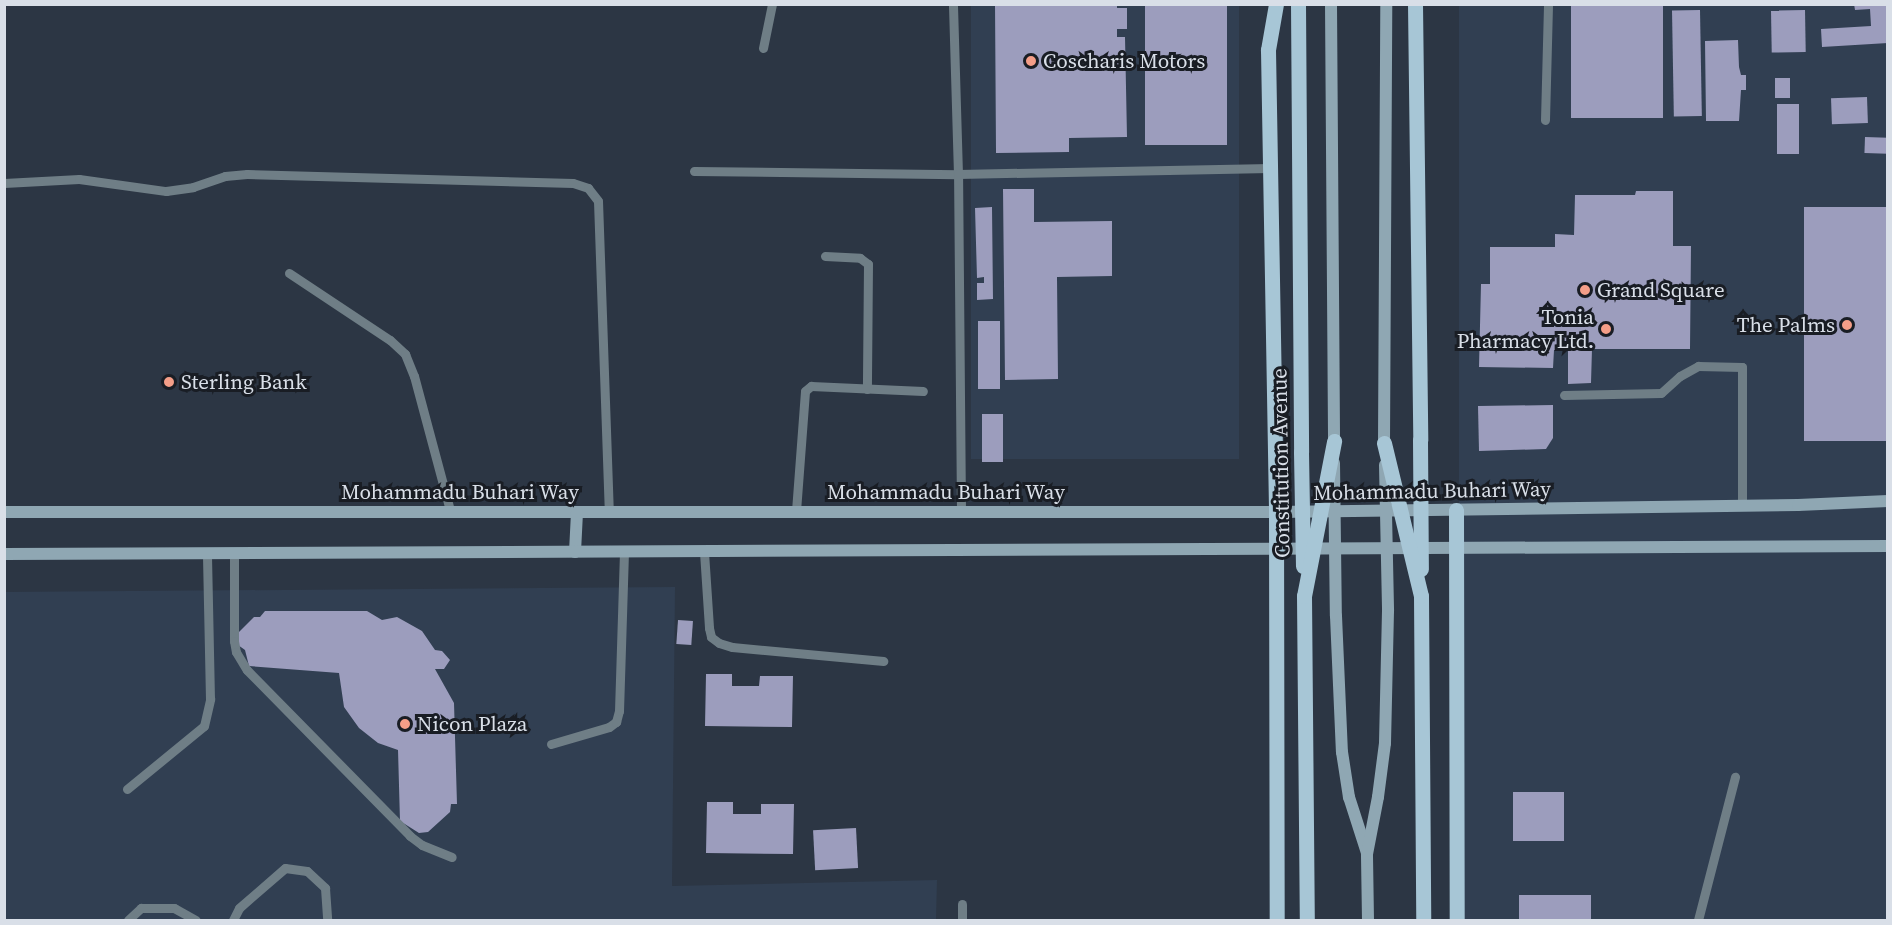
<!DOCTYPE html>
<style>
body{margin:0}
#map{position:relative;width:1892px;height:925px;overflow:hidden;background:#2c3644;font-family:"Source Serif 4",serif}
div>[style]{position:absolute}
.built>*{inset:0;background:#313f52;transform-origin:0 0}
.building>*{inset:0;background:#9c9dbd;transform-origin:0 0}
.service>*{height:9px;margin:-4.5px;padding:0 4.5px;transform-origin:4.5px;border-radius:4.5px;background:#6f7e86}
.secondary>*{height:12px;margin:-6px;padding:0 6px;transform-origin:6px;border-radius:6px;background:#8fa7b3}
.primary>*{height:15px;margin:-7.5px;padding:0 7.5px;transform-origin:7.5px;border-radius:7.5px;background:#a7c6d6}
.secondary-bridge>*{height:12px;margin:-6px;padding:0 6px;transform-origin:6px;border-radius:6px;background:#8fa7b3}
.primary-bridge>*{height:15px;margin:-7.5px;padding:0 7.5px;transform-origin:7.5px;border-radius:7.5px;background:#a7c6d6}
.dots>*{width:16px;height:16px;translate:-50% -50%;box-sizing:border-box;border:3px solid #191d24;border-radius:50%}
span{translate:-50% -50%;white-space:nowrap;text-align:center;line-height:1.15;-webkit-text-stroke:6px #191d24;paint-order:stroke}
.poi-label{font-size:21px;color:#d9dfe8}
.left{translate:0 -50%;text-align:left}
.right{translate:-100% -50%;text-align:right}
.street-label{font-size:21px;color:#d9dfe8}
.frame{position:absolute;inset:0;border:6px solid #d9dfe8;pointer-events:none}
</style>
<div id="map">
<div class="built">
<i style="left:971px;top:5px;width:268px;height:454px"></i>
<i style="left:1459px;top:5px;width:428px;height:915px"></i>
<i style="clip-path:polygon(675px 587px,672px 886px,937px 880px,936px 920px,5px 920px,4px 592px)"></i>
</div>
<div class="building">
<i style="clip-path:polygon(995px 4px,1117px 4px,1117px 8px,1127px 8px,1127px 29px,1117px 29px,1117px 37px,1125px 37px,1127px 137px,1069px 138px,1069px 152px,996px 153px)"></i>
<i style="left:1145px;top:4px;width:82px;height:141px"></i>
<i style="left:1571px;top:4px;width:92px;height:114px"></i>
<i style="clip-path:polygon(1854px 4px,1888px 4px,1888px 43px,1822px 47px,1821px 29px,1871px 26px,1870px 9px,1855px 10px)"></i>
<i style="left:1700px;top:10px;width:106px;height:28px;rotate:89deg"></i>
<i style="left:1805px;top:10px;width:42px;height:34px;rotate:89deg"></i>
<i style="clip-path:polygon(1738px 40px,1739px 67px,1741px 75px,1746px 75px,1746px 90px,1741px 90px,1739px 121px,1706px 121px,1705px 41px)"></i>
<i style="left:1775px;top:78px;width:15px;height:20px"></i>
<i style="left:1867px;top:97px;width:26px;height:36px;rotate:88deg"></i>
<i style="left:1777px;top:104px;width:22px;height:50px"></i>
<i style="left:1865px;top:137px;width:23px;height:16px;rotate:2deg"></i>
<i style="clip-path:polygon(1003px 189px,1034px 189px,1034px 222px,1112px 221px,1112px 276px,1057px 277px,1058px 379px,1005px 380px)"></i>
<i style="clip-path:polygon(1636px 191px,1673px 191px,1673px 246px,1691px 246px,1690px 349px,1592px 349px,1591px 383px,1568px 384px,1568px 350px,1554px 350px,1553px 368px,1479px 367px,1481px 284px,1490px 284px,1490px 247px,1555px 247px,1555px 234px,1574px 235px,1575px 195px,1635px 195px)"></i>
<i style="clip-path:polygon(992px 207px,993px 299px,977px 300px,977px 283px,984px 283px,984px 277px,977px 278px,975px 208px)"></i>
<i style="left:1888px;top:207px;width:234px;height:84px;rotate:90deg"></i>
<i style="left:978px;top:321px;width:22px;height:68px"></i>
<i style="clip-path:polygon(1553px 405px,1553px 438px,1546px 449px,1479px 451px,1478px 406px)"></i>
<i style="left:982px;top:414px;width:21px;height:48px"></i>
<i style="clip-path:polygon(265px 611px,367px 611px,382px 620px,397px 617px,422px 631px,435px 650px,442px 651px,450px 660px,444px 669px,435px 669px,454px 703px,457px 804px,451px 804px,450px 812px,428px 832px,419px 833px,400px 821px,398px 750px,378px 743px,359px 728px,344px 707px,339px 673px,249px 666px,245px 650px,238px 645px,238px 633px,254px 617px,260px 617px)"></i>
<i style="left:678px;top:620px;width:15px;height:24px;rotate:4deg"></i>
<i style="clip-path:polygon(706px 674px,732px 674px,732px 686px,759px 686px,760px 676px,793px 676px,792px 727px,705px 726px)"></i>
<i style="left:1564px;top:792px;width:49px;height:51px;rotate:90deg"></i>
<i style="clip-path:polygon(707px 802px,733px 802px,733px 814px,761px 814px,761px 804px,794px 804px,793px 854px,706px 853px)"></i>
<i style="left:856px;top:828px;width:40px;height:43px;rotate:87deg"></i>
<i style="left:1519px;top:895px;width:72px;height:25px"></i>
</div>
<div class="service">
<i style="left:763px;top:48px;width:45px;rotate:-78.4deg"></i>
<i style="left:1545px;top:120px;width:116px;rotate:-88.5deg"></i>
<i style="left:694px;top:171px;width:264px;rotate:0.7deg"></i>
<i style="left:958px;top:174px;width:170px;rotate:-91.7deg"></i>
<i style="left:4px;top:183px;width:75px;rotate:-3.1deg"></i>
<i style="left:79px;top:179px;width:88px;rotate:7.9deg"></i>
<i style="left:166px;top:191px;width:27px;rotate:-8deg"></i>
<i style="left:193px;top:187px;width:34px;rotate:-19deg"></i>
<i style="left:225px;top:176px;width:22px;rotate:-5deg"></i>
<i style="left:247px;top:174px;width:326px;rotate:1.6deg"></i>
<i style="left:573px;top:183px;width:16px;rotate:18deg"></i>
<i style="left:588px;top:188px;width:16px;rotate:52deg"></i>
<i style="left:598px;top:201px;width:311px;rotate:88deg"></i>
<i style="left:825px;top:256px;width:35px;rotate:3deg"></i>
<i style="left:860px;top:258px;width:10px;rotate:37deg"></i>
<i style="left:868px;top:264px;width:125px;rotate:90.5deg"></i>
<i style="left:289px;top:273px;width:121px;rotate:33.6deg"></i>
<i style="left:390px;top:340px;width:21px;rotate:43deg"></i>
<i style="left:405px;top:354px;width:24px;rotate:68deg"></i>
<i style="left:414px;top:376px;width:139px;rotate:75deg"></i>
<i style="left:1564px;top:395px;width:97px;rotate:-1.2deg"></i>
<i style="left:1661px;top:393px;width:25px;rotate:-42deg"></i>
<i style="left:1680px;top:376px;width:21px;rotate:-29deg"></i>
<i style="left:1698px;top:366px;width:44px;rotate:1.3deg"></i>
<i style="left:1742px;top:367px;width:139px;rotate:90deg"></i>
<i style="left:796px;top:511px;width:120px;rotate:-85.7deg"></i>
<i style="left:805px;top:391px;width:8px;rotate:-40deg"></i>
<i style="left:811px;top:386px;width:112px;rotate:2.6deg"></i>
<i style="left:961px;top:511px;width:337px;rotate:-90.5deg"></i>
<i style="left:958px;top:174px;width:312px;rotate:-1.1deg"></i>
<i style="left:704px;top:552px;width:76px;rotate:86.2deg"></i>
<i style="left:709px;top:628px;width:9px;rotate:77deg"></i>
<i style="left:711px;top:637px;width:10px;rotate:37deg"></i>
<i style="left:719px;top:643px;width:14px;rotate:17deg"></i>
<i style="left:732px;top:647px;width:152px;rotate:5.3deg"></i>
<i style="left:234px;top:553px;width:88px;rotate:90deg"></i>
<i style="left:234px;top:641px;width:11px;rotate:80deg"></i>
<i style="left:236px;top:652px;width:21px;rotate:59deg"></i>
<i style="left:247px;top:670px;width:233px;rotate:45.5deg"></i>
<i style="left:410px;top:836px;width:15px;rotate:37deg"></i>
<i style="left:422px;top:845px;width:32px;rotate:22deg"></i>
<i style="left:551px;top:744px;width:60px;rotate:-16.3deg"></i>
<i style="left:609px;top:727px;width:9px;rotate:-36deg"></i>
<i style="left:616px;top:722px;width:11px;rotate:-75deg"></i>
<i style="left:619px;top:711px;width:159px;rotate:-88.2deg"></i>
<i style="left:127px;top:789px;width:99px;rotate:-39.3deg"></i>
<i style="left:204px;top:726px;width:28px;rotate:-77deg"></i>
<i style="left:210px;top:699px;width:146px;rotate:-91.2deg"></i>
<i style="left:128px;top:920px;width:18px;rotate:-43deg"></i>
<i style="left:141px;top:908px;width:33px"></i>
<i style="left:174px;top:908px;width:25px;rotate:29deg"></i>
<i style="left:233px;top:920px;width:13px;rotate:-63deg"></i>
<i style="left:239px;top:908px;width:61px;rotate:-41deg"></i>
<i style="left:285px;top:868px;width:22px;rotate:8deg"></i>
<i style="left:307px;top:871px;width:25px;rotate:43deg"></i>
<i style="left:325px;top:888px;width:32px;rotate:86deg"></i>
<i style="left:962px;top:920px;width:16px;rotate:-90deg"></i>
<i style="left:1698px;top:920px;width:148px;rotate:-75.5deg"></i>
</div>
<div class="secondary">
<i style="left:1331px;top:4px;width:437px;rotate:89.6deg"></i>
<i style="left:1384px;top:443px;width:439px;rotate:-89.7deg"></i>
<i style="left:4px;top:512px;width:1272px"></i>
<i style="left:1276px;top:512px;width:522px;rotate:-0.77deg"></i>
<i style="left:1798px;top:505px;width:90px;rotate:-2.5deg"></i>
<i style="left:575px;top:552px;width:40px;rotate:-87.1deg"></i>
<i style="left:4px;top:554px;width:1884px;rotate:-0.24deg"></i>
<i style="left:1336px;top:616px;width:136px;rotate:87.5deg"></i>
<i style="left:1342px;top:752px;width:46px;rotate:81.2deg"></i>
<i style="left:1349px;top:797px;width:59px;rotate:72.2deg"></i>
<i style="left:1368px;top:920px;width:66px;rotate:-90.9deg"></i>
<i style="left:1367px;top:854px;width:58px;rotate:-79.1deg"></i>
<i style="left:1378px;top:797px;width:54px;rotate:-82.6deg"></i>
<i style="left:1385px;top:743px;width:132px;rotate:-88.7deg"></i>
</div>
<div class="primary">
<i style="left:1276px;top:4px;width:47px;rotate:99.9deg"></i>
<i style="left:1268px;top:50px;width:462px;rotate:89deg"></i>
<i style="left:1276px;top:512px;width:408px;rotate:89.9deg"></i>
<i style="left:1298px;top:4px;width:448px;rotate:89.6deg"></i>
<i style="left:1415px;top:4px;width:436px;rotate:89.3deg"></i>
<i style="left:1456px;top:510px;width:410px;rotate:89.9deg"></i>
<i style="left:1304px;top:596px;width:324px;rotate:89.5deg"></i>
<i style="left:1421px;top:596px;width:324px;rotate:89.6deg"></i>
</div>
<div class="secondary-bridge">
<i style="left:1334px;top:463px;width:153px;rotate:89.3deg"></i>
<i style="left:1385px;top:465px;width:146px;rotate:88.8deg"></i>
</div>
<div class="primary-bridge">
<i style="left:1420px;top:440px;width:129px;rotate:89.6deg"></i>
<i style="left:1384px;top:443px;width:157px;rotate:76.4deg"></i>
<i style="left:1301px;top:452px;width:114px;rotate:89deg"></i>
<i style="left:1304px;top:596px;width:158px;rotate:-79deg"></i>
</div>
<div class="dots">
<i style="left:1031px;top:61px;background:#f49e88"></i>
<i style="left:1585px;top:290px;background:#f49e88"></i>
<i style="left:1847px;top:325px;background:#f49e88"></i>
<i style="left:1606px;top:329px;background:#f49e88"></i>
<i style="left:169px;top:382px;background:#f49e88"></i>
<i style="left:405px;top:724px;background:#f49e88"></i>
</div>
<div class="poi-label">
<span class="left" style="left:1043px;top:61px">Coscharis Motors</span>
<span class="left" style="left:1597px;top:290px">Grand Square</span>
<span class="right" style="left:1594px;top:329px">Tonia<br>Pharmacy Ltd.</span>
<span class="right" style="left:1835px;top:325px">The Palms</span>
<span class="left" style="left:181px;top:382px">Sterling Bank</span>
<span class="left" style="left:417px;top:724px">Nicon Plaza</span>
</div>
<div class="street-label">
<span style="left:1281px;top:463px;rotate:-91deg">Constitution Avenue</span>
<span style="left:1432px;top:491px;rotate:-1deg">Mohammadu Buhari Way</span>
<span style="left:460px;top:492px">Mohammadu Buhari Way</span>
<span style="left:946px;top:492px">Mohammadu Buhari Way</span>
</div>
<div class="frame"></div>
</div>
